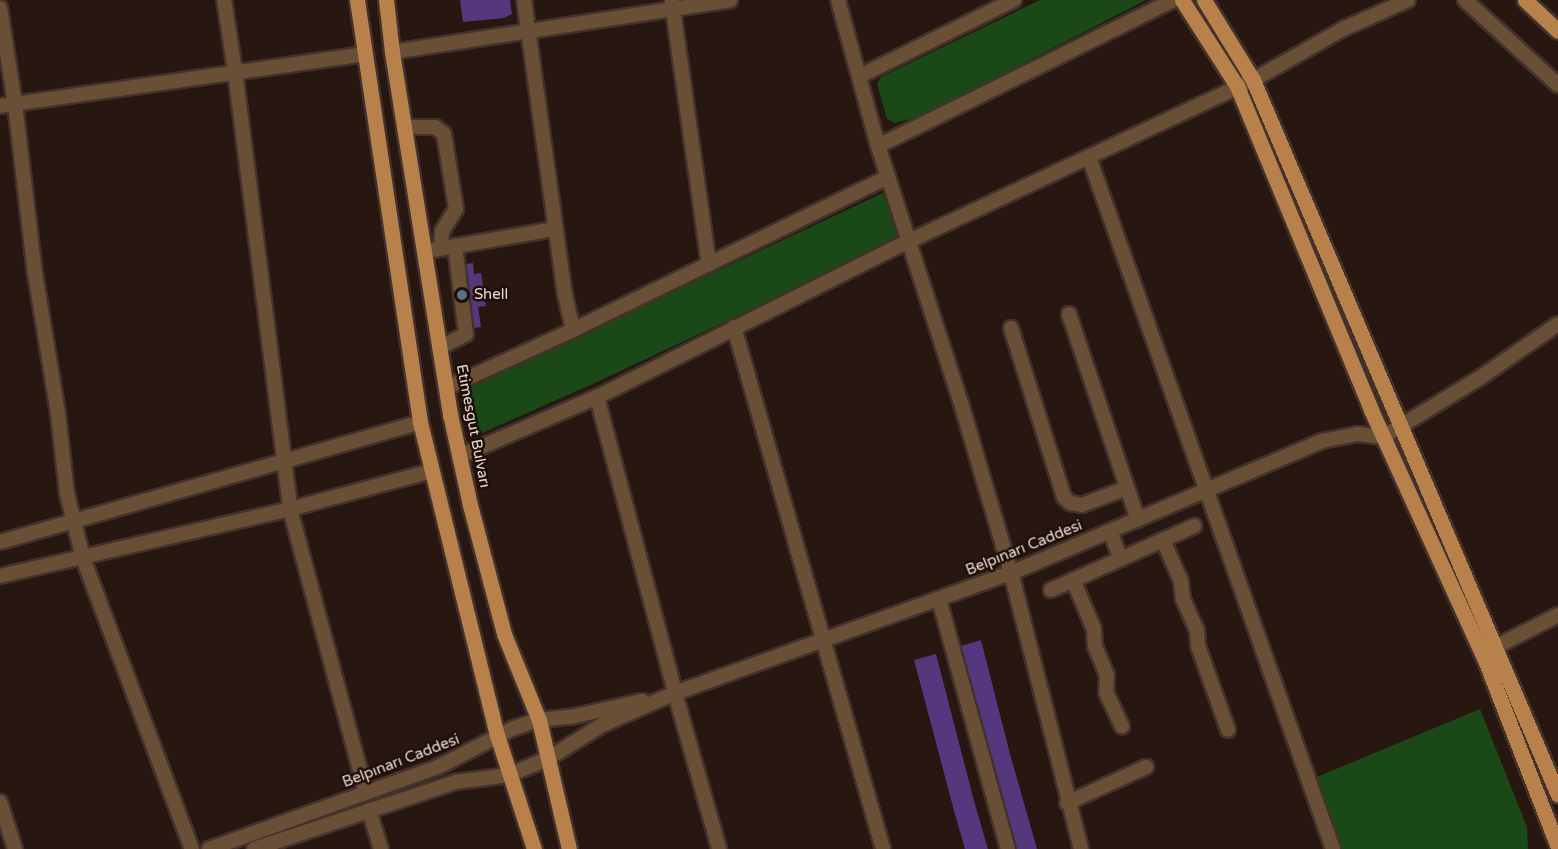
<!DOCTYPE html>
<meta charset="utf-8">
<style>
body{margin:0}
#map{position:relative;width:1558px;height:849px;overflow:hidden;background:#281710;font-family:"Varela Round",sans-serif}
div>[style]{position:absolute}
.green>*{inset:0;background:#1a4816}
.building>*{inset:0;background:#55377d}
.roads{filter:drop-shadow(2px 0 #43322c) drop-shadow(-2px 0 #43322c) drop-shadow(0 2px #43322c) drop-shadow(0 -2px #43322c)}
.minor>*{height:14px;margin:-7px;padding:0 7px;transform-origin:7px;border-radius:7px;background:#694f36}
.major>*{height:15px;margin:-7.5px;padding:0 7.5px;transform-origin:7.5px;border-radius:7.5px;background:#b8804b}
.dots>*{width:16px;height:16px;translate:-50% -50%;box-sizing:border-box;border:3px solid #1e0e07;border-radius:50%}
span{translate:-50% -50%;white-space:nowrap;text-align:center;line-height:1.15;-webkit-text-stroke:5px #1e0e07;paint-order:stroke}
.poi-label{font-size:15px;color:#e7dbd5}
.left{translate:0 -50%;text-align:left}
.street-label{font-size:15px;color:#e7dbd5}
</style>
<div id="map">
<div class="green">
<i style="clip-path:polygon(1040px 0,1146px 0,922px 116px,895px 123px,887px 119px,877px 84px,881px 77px)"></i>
<i style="clip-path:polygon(883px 193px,899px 240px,597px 382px,475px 436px,463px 398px,474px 385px)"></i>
<i style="clip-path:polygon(1480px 709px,1527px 827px,1528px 849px,1337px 849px,1312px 779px)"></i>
</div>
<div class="building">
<i style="clip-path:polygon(460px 0,510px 0,512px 14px,504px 18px,463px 22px)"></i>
<i style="clip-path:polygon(473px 263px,474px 274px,481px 273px,486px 306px,478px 307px,481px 327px,474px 328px,466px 264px)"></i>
<i style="clip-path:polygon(981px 640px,1010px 754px,1037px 849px,1017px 849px,961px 646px)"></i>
<i style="clip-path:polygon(936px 654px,974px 801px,988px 849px,965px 849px,956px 818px,914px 660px)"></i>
</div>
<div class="roads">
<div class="minor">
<i style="left:224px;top:0;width:72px;rotate:81.2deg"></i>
<i style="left:235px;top:71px;width:441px;rotate:82.8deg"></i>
<i style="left:290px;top:509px;width:294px;rotate:75deg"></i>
<i style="left:524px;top:0;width:298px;rotate:82.1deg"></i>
<i style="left:565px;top:295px;width:36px;rotate:77deg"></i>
<i style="left:838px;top:0;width:151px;rotate:74.7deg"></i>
<i style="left:1465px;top:0;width:126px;rotate:42.4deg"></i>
<i style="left:672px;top:2px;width:265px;rotate:82deg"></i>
<i style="left:0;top:8px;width:97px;rotate:81.1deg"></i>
<i style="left:15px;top:104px;width:170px;rotate:83.3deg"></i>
<i style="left:35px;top:273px;width:142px;rotate:80.7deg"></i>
<i style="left:58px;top:413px;width:81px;rotate:83.7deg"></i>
<i style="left:67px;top:494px;width:66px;rotate:76deg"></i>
<i style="left:83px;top:558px;width:311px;rotate:69.5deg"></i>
<i style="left:392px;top:52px;width:342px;rotate:-8.7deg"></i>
<i style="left:860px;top:76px;width:172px;rotate:-26.3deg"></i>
<i style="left:0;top:106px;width:369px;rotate:-8.1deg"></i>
<i style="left:404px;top:127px;width:31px"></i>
<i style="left:435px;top:127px;width:11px;rotate:38deg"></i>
<i style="left:444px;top:134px;width:76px;rotate:80.9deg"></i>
<i style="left:456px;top:209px;width:26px;rotate:122deg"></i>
<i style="left:442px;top:231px;width:17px;rotate:93deg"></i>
<i style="left:1089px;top:157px;width:734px;rotate:70.58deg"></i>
<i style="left:433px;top:250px;width:124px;rotate:-9.8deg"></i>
<i style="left:1069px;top:314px;width:217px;rotate:71.5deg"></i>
<i style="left:734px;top:327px;width:543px;rotate:74.07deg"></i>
<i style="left:1011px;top:328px;width:177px;rotate:72.6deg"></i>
<i style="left:1064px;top:497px;width:8px;rotate:45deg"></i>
<i style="left:1070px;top:503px;width:12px;rotate:9deg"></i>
<i style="left:1082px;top:505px;width:48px;rotate:-20.7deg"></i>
<i style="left:439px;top:348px;width:30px;rotate:-27deg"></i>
<i style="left:466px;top:334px;width:89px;rotate:-97.1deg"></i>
<i style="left:446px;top:388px;width:140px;rotate:-24.5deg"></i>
<i style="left:573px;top:330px;width:350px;rotate:-25.9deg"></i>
<i style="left:597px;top:397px;width:306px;rotate:75.2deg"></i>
<i style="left:675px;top:693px;width:162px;rotate:74.2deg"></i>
<i style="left:460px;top:456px;width:149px;rotate:-23.3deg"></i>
<i style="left:597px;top:397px;width:349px;rotate:-26.6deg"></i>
<i style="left:909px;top:241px;width:380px;rotate:-25.1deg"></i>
<i style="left:1253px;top:80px;width:103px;rotate:-29.5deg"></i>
<i style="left:1343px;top:29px;width:71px;rotate:-24deg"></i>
<i style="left:1110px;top:531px;width:30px;rotate:69deg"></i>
<i style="left:1163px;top:540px;width:45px;rotate:66.3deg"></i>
<i style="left:1181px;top:581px;width:18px;rotate:84deg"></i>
<i style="left:1183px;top:599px;width:34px;rotate:66deg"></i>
<i style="left:1197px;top:630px;width:16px;rotate:86deg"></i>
<i style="left:1198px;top:646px;width:89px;rotate:70.3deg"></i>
<i style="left:0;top:542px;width:437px;rotate:-15.9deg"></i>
<i style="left:0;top:576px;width:298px;rotate:-13deg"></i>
<i style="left:290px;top:509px;width:147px;rotate:-15deg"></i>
<i style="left:1073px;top:580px;width:53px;rotate:66.8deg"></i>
<i style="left:1094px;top:629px;width:17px;rotate:87deg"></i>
<i style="left:1095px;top:646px;width:31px;rotate:68deg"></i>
<i style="left:1107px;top:675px;width:17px;rotate:93deg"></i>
<i style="left:1106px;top:692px;width:38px;rotate:65deg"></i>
<i style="left:1051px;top:590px;width:157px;rotate:-24.1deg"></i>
<i style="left:939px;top:599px;width:259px;rotate:74.6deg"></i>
<i style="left:1495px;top:647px;width:71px;rotate:-26.9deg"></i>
<i style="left:0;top:802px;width:49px;rotate:72.3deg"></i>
<i style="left:1067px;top:803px;width:87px;rotate:-24.5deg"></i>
<i style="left:369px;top:810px;width:41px;rotate:72.9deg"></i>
<i style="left:209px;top:849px;width:243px;rotate:-19.7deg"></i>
<i style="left:438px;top:767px;width:85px;rotate:-27.2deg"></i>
<i style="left:514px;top:728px;width:26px;rotate:-18deg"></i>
<i style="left:539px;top:720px;width:36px;rotate:-6deg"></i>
<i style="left:575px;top:716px;width:69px;rotate:-12.6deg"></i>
<i style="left:254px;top:849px;width:212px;rotate:-18.4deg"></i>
<i style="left:455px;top:782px;width:54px;rotate:-7.4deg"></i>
<i style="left:509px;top:775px;width:43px;rotate:-23deg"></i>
<i style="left:549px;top:758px;width:62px;rotate:-31.9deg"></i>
<i style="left:602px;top:725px;width:80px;rotate:-23.7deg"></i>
<i style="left:675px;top:693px;width:357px;rotate:-19.7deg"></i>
<i style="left:1011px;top:573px;width:338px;rotate:-23deg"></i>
<i style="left:1322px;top:441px;width:37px;rotate:-11deg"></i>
<i style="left:1358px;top:434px;width:25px;rotate:7deg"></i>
<i style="left:1383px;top:437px;width:115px;rotate:-31.5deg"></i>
<i style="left:1481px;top:377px;width:93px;rotate:-34.5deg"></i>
<i style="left:1081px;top:849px;width:285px;rotate:-104.2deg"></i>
<i style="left:1011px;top:573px;width:177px;rotate:-106.4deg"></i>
<i style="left:961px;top:403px;width:270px;rotate:-107.9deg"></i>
<i style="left:878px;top:146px;width:330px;rotate:-26.3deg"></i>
</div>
<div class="major">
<i style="left:357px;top:0;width:427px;rotate:81.5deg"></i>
<i style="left:420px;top:422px;width:322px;rotate:76.2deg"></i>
<i style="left:497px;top:735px;width:120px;rotate:72deg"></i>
<i style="left:386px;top:0;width:52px;rotate:83.4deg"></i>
<i style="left:392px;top:52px;width:367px;rotate:80.9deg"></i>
<i style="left:450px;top:414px;width:93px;rotate:77.6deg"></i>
<i style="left:470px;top:505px;width:133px;rotate:75.2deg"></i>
<i style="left:504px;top:634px;width:93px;rotate:67.9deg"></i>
<i style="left:539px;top:720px;width:132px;rotate:76.9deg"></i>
<i style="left:1182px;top:0;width:102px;rotate:57.4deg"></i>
<i style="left:1237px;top:86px;width:351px;rotate:67.5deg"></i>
<i style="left:1371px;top:410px;width:275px;rotate:65.5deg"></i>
<i style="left:1485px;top:660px;width:201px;rotate:68.7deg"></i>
<i style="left:1204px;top:0;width:94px;rotate:58.5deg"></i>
<i style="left:1253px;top:80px;width:777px;rotate:66.9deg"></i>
<i style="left:1525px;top:0;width:45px;rotate:43.2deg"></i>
</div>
</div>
<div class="dots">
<i style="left:462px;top:295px;background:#5c6f8a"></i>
</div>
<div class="poi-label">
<span class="left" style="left:474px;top:295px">Shell</span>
</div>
<div class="street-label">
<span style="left:473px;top:426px;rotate:79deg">Etimesgut Bulvarı</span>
<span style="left:1024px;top:548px;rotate:-22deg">Belpınarı Caddesi</span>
<span style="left:401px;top:761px;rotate:-21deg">Belpınarı Caddesi</span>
</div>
</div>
